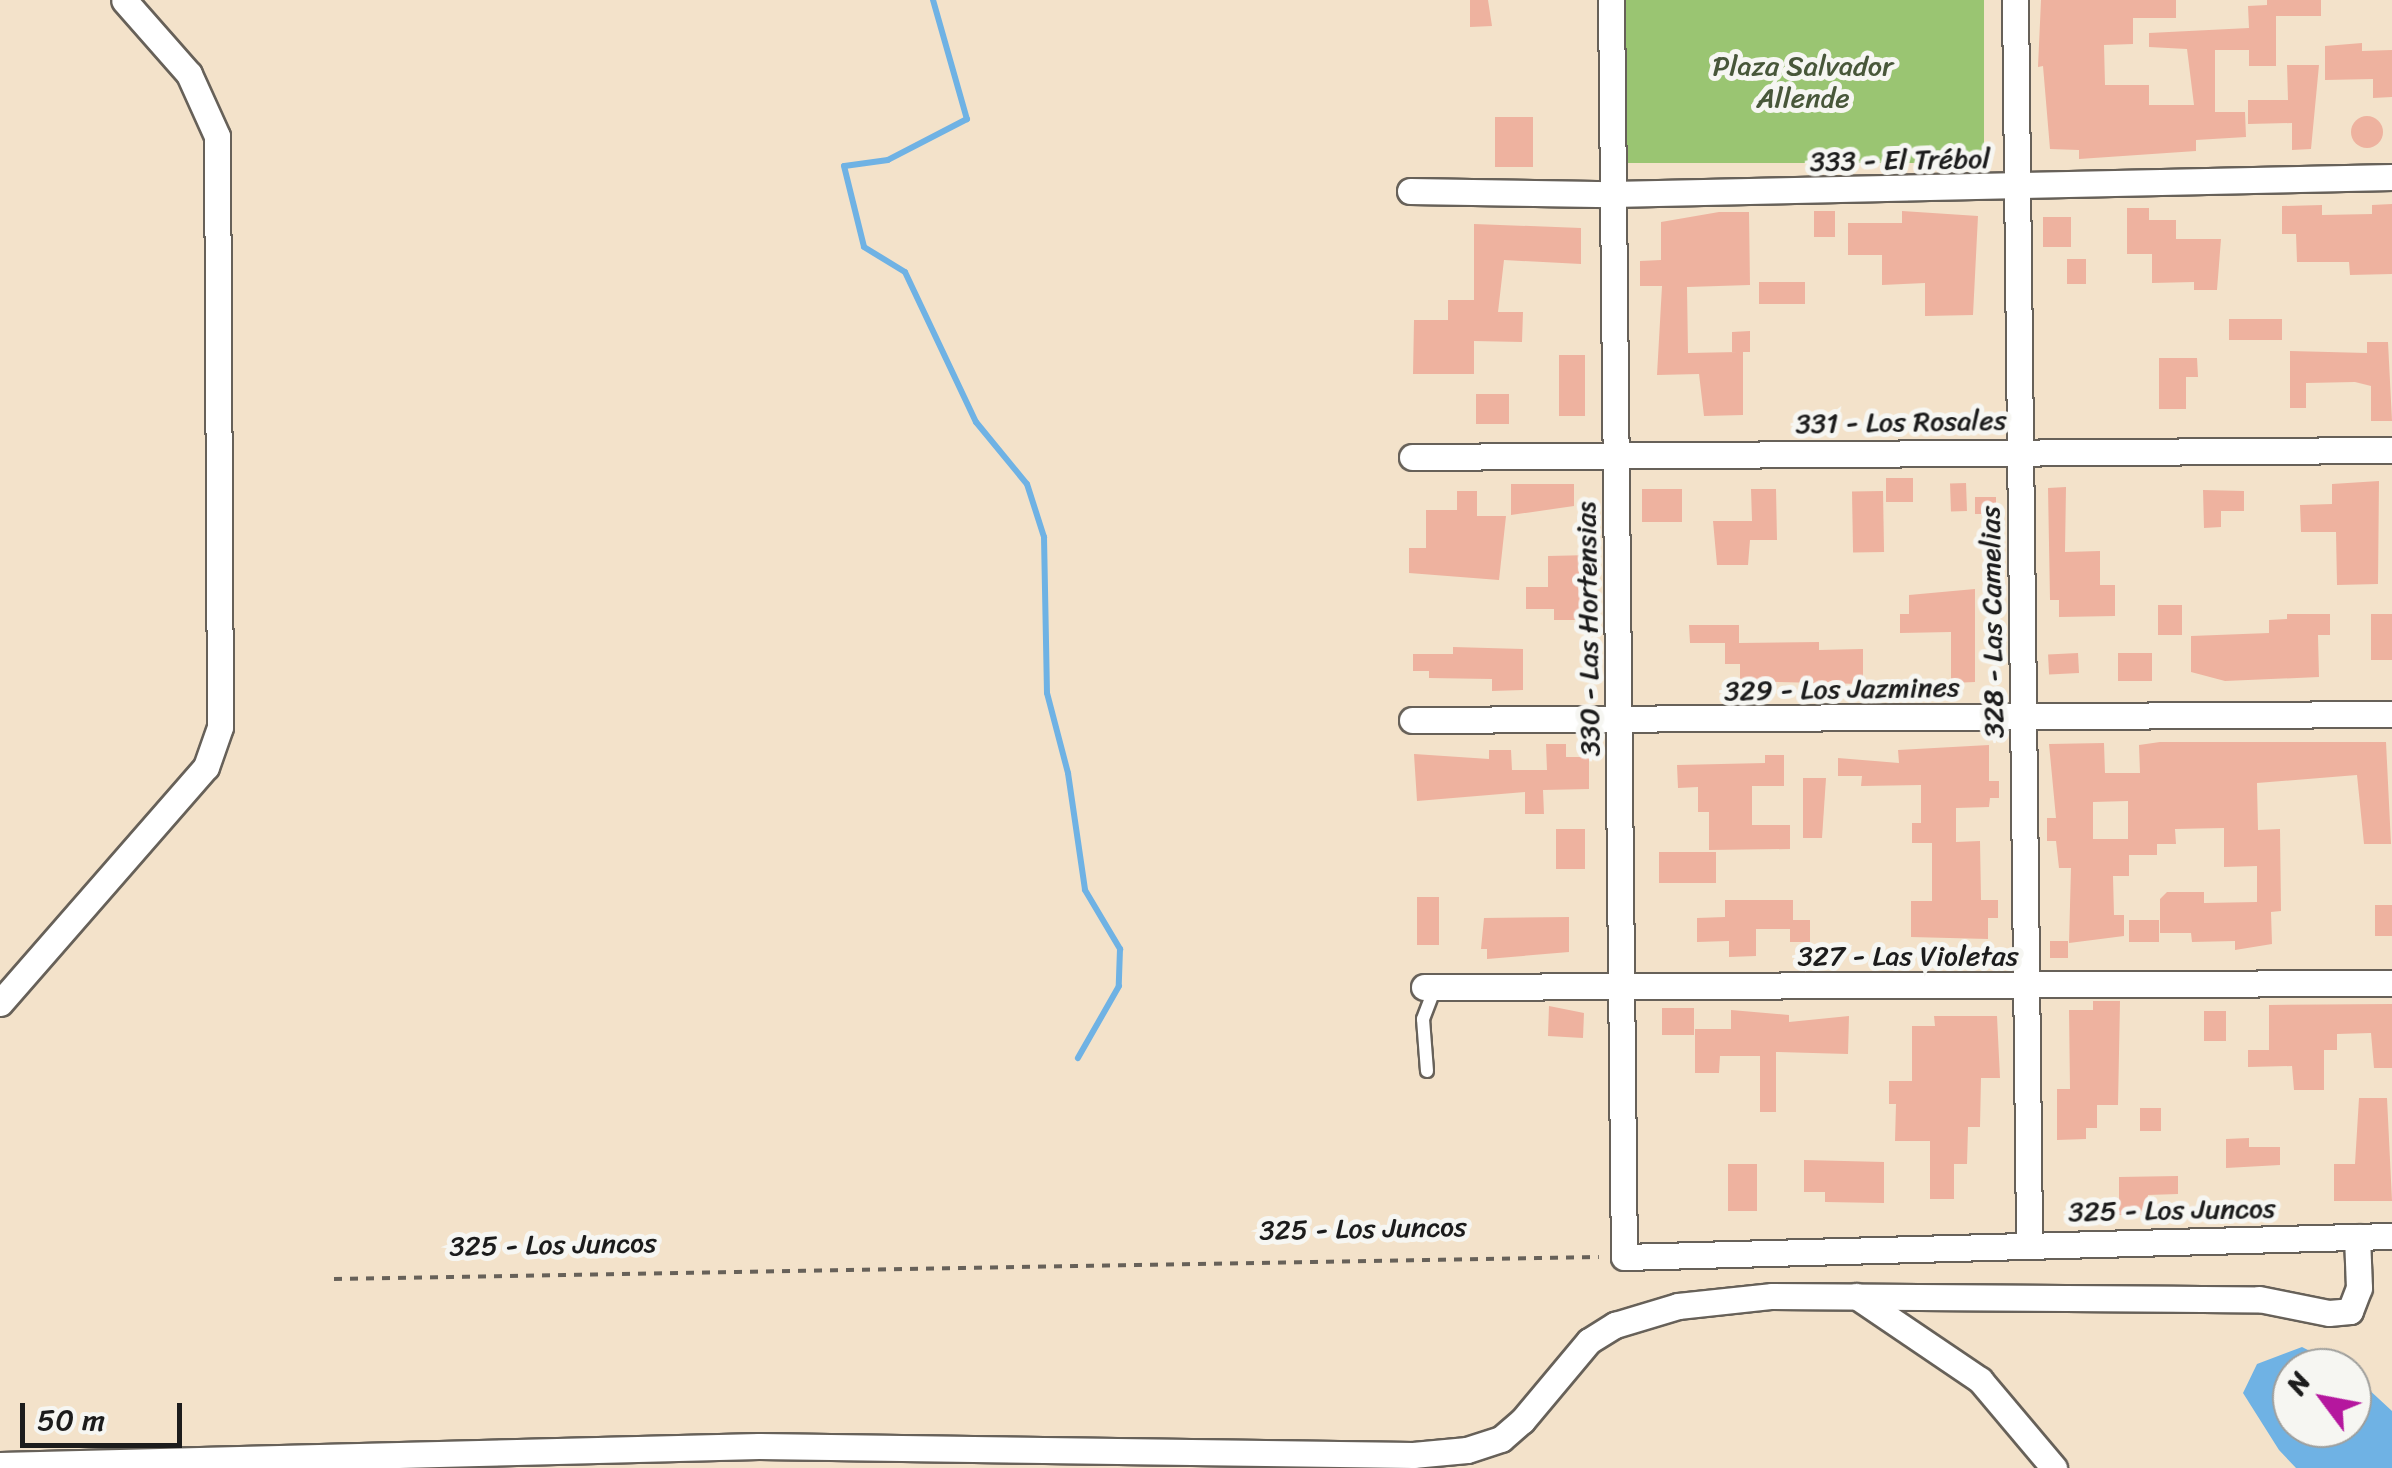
<!DOCTYPE html>
<meta charset="utf-8">
<style>
body{margin:0}
#map{position:relative;width:2392px;height:1468px;overflow:hidden;background:#f3e2ca;font-family:Sriracha,sans-serif}
div>[style]{position:absolute}
.green>*{inset:0;background:#9ac572;transform-origin:0 0}
.water>*{inset:0;background:#6fb2e4}
.stream>*{height:6px;margin:-3px;padding:0 3px;transform-origin:3px;border-radius:3px;background:#6fb2e4}
.building>*{inset:0;background:#eeb29f;transform-origin:0 0}
.round{border-radius:50%}
.path>*{height:4px;margin-top:-2px;transform-origin:0;background:repeating-linear-gradient(90deg,#676159 0 8px,transparent 0 16px)}
.roads{filter:drop-shadow(2px 0 #676159) drop-shadow(-2px 0 #676159) drop-shadow(0 2px #676159) drop-shadow(0 -2px #676159)}
.lane>*{height:12px;margin:-6px;padding:0 6px;transform-origin:6px;border-radius:6px;background:#fff}
.street>*{height:25px;margin:-12.5px;padding:0 12.5px;transform-origin:12.5px;border-radius:12.5px;background:#fff}
span{translate:-50% -50%;white-space:nowrap;text-align:center;line-height:1.15;-webkit-text-stroke:10px #f6f6f2;paint-order:stroke}
.park-label{font-size:28px;color:#48573a}
.street-label{font-size:28px;color:#1c1c1c}
.north{position:absolute;left:2272px;top:1348px;width:100px;height:100px;box-sizing:border-box;background:#f6f6f2;border:2px solid #9f9f9c;border-radius:50%;rotate:302deg;font-size:28px;font-weight:700;line-height:40px;text-align:center;color:#1c1c1c}
.north::after{content:'';display:block;margin:auto;width:35px;height:45px;background:#b5179e;clip-path:polygon(50% 0,100% 100%,50% 72%,0 100%)}
.scale{position:absolute;left:20px;top:1403px;width:162px;height:45px;box-sizing:border-box;border:5px solid #1c1c1c;border-top:0;padding-left:12px;font-size:30px;line-height:35px;white-space:nowrap;color:#1c1c1c;-webkit-text-stroke:8px #f6f6f2;paint-order:stroke}
</style>
<div id="map">
<div class="green">
<i style="left:1624px;top:0;width:360px;height:163px"></i>
</div>
<div class="water">
<i style="clip-path:polygon(2302px 1347px,2343px 1368px,2292px 1368px,2292px 1428px,2352px 1428px,2352px 1374px,2392px 1411px,2392px 1468px,2296px 1468px,2279px 1450px,2243px 1393px,2257px 1364px)"></i>
</div>
<div class="stream">
<i style="left:933px;top:0;width:124px;rotate:74.1deg"></i>
<i style="left:967px;top:119px;width:89px;rotate:152.6deg"></i>
<i style="left:888px;top:160px;width:44px;rotate:172.2deg"></i>
<i style="left:844px;top:166px;width:83px;rotate:76.1deg"></i>
<i style="left:864px;top:247px;width:48px;rotate:31.4deg"></i>
<i style="left:905px;top:272px;width:166px;rotate:64.7deg"></i>
<i style="left:976px;top:422px;width:80px;rotate:50.6deg"></i>
<i style="left:1027px;top:484px;width:56px;rotate:72.2deg"></i>
<i style="left:1044px;top:537px;width:156px;rotate:88.9deg"></i>
<i style="left:1047px;top:693px;width:83px;rotate:75.3deg"></i>
<i style="left:1068px;top:773px;width:118px;rotate:81.7deg"></i>
<i style="left:1085px;top:890px;width:69px;rotate:59.3deg"></i>
<i style="left:1120px;top:949px;width:37px;rotate:92deg"></i>
<i style="left:1119px;top:986px;width:83px;rotate:119.7deg"></i>
</div>
<div class="building">
<i style="clip-path:polygon(1470px 0,1488px 0,1492px 26px,1470px 27px)"></i>
<i style="clip-path:polygon(2041px 0,2176px 0,2176px 18px,2133px 18px,2133px 44px,2104px 45px,2105px 85px,2149px 85px,2149px 105px,2194px 105px,2187px 49px,2149px 47px,2149px 33px,2249px 28px,2248px 6px,2267px 5px,2267px 0,2321px 0,2321px 16px,2276px 16px,2276px 66px,2249px 66px,2249px 50px,2215px 50px,2215px 112px,2245px 112px,2246px 137px,2196px 140px,2196px 151px,2079px 159px,2079px 150px,2050px 149px,2043px 66px,2038px 67px)"></i>
<i style="clip-path:polygon(2362px 43px,2362px 51px,2392px 50px,2392px 97px,2373px 98px,2373px 79px,2325px 80px,2325px 46px)"></i>
<i style="clip-path:polygon(2287px 65px,2319px 65px,2311px 149px,2292px 150px,2292px 123px,2248px 124px,2248px 100px,2288px 100px)"></i>
<i class="round" style="left:2351px;top:116px;width:32px;height:32px"></i>
<i style="left:1495px;top:117px;width:38px;height:50px"></i>
<i style="clip-path:polygon(2392px 204px,2392px 274px,2350px 275px,2349px 262px,2297px 262px,2296px 234px,2282px 234px,2282px 206px,2322px 205px,2322px 215px,2372px 214px,2372px 205px)"></i>
<i style="clip-path:polygon(2127px 208px,2149px 208px,2149px 220px,2176px 220px,2176px 239px,2221px 239px,2217px 290px,2194px 290px,2194px 282px,2152px 283px,2152px 254px,2127px 254px)"></i>
<i style="left:1814px;top:211px;width:21px;height:26px"></i>
<i style="clip-path:polygon(1902px 211px,1978px 216px,1973px 315px,1925px 316px,1925px 283px,1882px 285px,1882px 255px,1848px 255px,1848px 223px,1902px 223px)"></i>
<i style="clip-path:polygon(1719px 212px,1749px 212px,1750px 285px,1687px 287px,1688px 353px,1738px 352px,1732px 352px,1732px 332px,1750px 331px,1750px 352px,1743px 352px,1743px 415px,1704px 416px,1699px 374px,1657px 375px,1662px 286px,1640px 286px,1640px 261px,1661px 260px,1661px 222px)"></i>
<i style="left:2071px;top:217px;width:30px;height:28px;rotate:90deg"></i>
<i style="clip-path:polygon(1474px 224px,1581px 228px,1581px 264px,1504px 260px,1498px 312px,1523px 312px,1522px 342px,1474px 341px,1474px 374px,1413px 374px,1414px 320px,1448px 320px,1448px 300px,1474px 300px)"></i>
<i style="left:2067px;top:259px;width:19px;height:25px"></i>
<i style="left:1805px;top:282px;width:22px;height:46px;rotate:90deg"></i>
<i style="left:2229px;top:319px;width:53px;height:21px"></i>
<i style="clip-path:polygon(2367px 342px,2388px 342px,2392px 421px,2371px 421px,2371px 386px,2355px 382px,2306px 383px,2306px 408px,2290px 408px,2290px 351px,2367px 353px)"></i>
<i style="left:1559px;top:355px;width:26px;height:61px"></i>
<i style="clip-path:polygon(2159px 358px,2197px 358px,2198px 377px,2186px 377px,2186px 409px,2159px 409px)"></i>
<i style="left:1476px;top:394px;width:33px;height:30px"></i>
<i style="left:1886px;top:478px;width:27px;height:24px"></i>
<i style="clip-path:polygon(2379px 481px,2378px 584px,2337px 585px,2336px 532px,2301px 532px,2300px 505px,2332px 504px,2332px 484px)"></i>
<i style="left:1966px;top:483px;width:28px;height:16px;rotate:88deg"></i>
<i style="clip-path:polygon(1511px 484px,1574px 484px,1574px 506px,1511px 515px)"></i>
<i style="clip-path:polygon(2066px 487px,2065px 552px,2100px 551px,2100px 585px,2115px 585px,2115px 616px,2059px 617px,2059px 600px,2050px 600px,2048px 488px)"></i>
<i style="left:1642px;top:489px;width:40px;height:33px"></i>
<i style="clip-path:polygon(1751px 489px,1776px 489px,1777px 540px,1750px 540px,1748px 565px,1717px 565px,1713px 521px,1752px 521px)"></i>
<i style="clip-path:polygon(2203px 490px,2244px 491px,2244px 511px,2221px 511px,2221px 527px,2204px 528px)"></i>
<i style="clip-path:polygon(1457px 491px,1477px 491px,1477px 516px,1506px 516px,1499px 580px,1409px 573px,1409px 548px,1426px 548px,1426px 510px,1457px 510px)"></i>
<i style="left:1883px;top:491px;width:61px;height:31px;rotate:89deg"></i>
<i style="left:1975px;top:497px;width:21px;height:17px"></i>
<i style="clip-path:polygon(1592px 555px,1593px 620px,1554px 620px,1554px 609px,1526px 609px,1526px 587px,1548px 587px,1548px 556px)"></i>
<i style="clip-path:polygon(1975px 589px,1975px 682px,1951px 683px,1951px 632px,1900px 633px,1900px 614px,1909px 614px,1909px 595px)"></i>
<i style="left:2158px;top:605px;width:24px;height:30px"></i>
<i style="clip-path:polygon(2287px 614px,2330px 614px,2330px 635px,2318px 635px,2319px 677px,2225px 681px,2191px 672px,2191px 636px,2269px 633px,2269px 620px,2287px 619px)"></i>
<i style="left:2371px;top:614px;width:21px;height:46px"></i>
<i style="clip-path:polygon(1689px 625px,1739px 625px,1739px 643px,1819px 642px,1819px 650px,1863px 649px,1863px 684px,1740px 681px,1740px 664px,1725px 664px,1725px 643px,1690px 643px)"></i>
<i style="clip-path:polygon(1453px 647px,1523px 649px,1523px 690px,1492px 691px,1492px 679px,1429px 678px,1429px 671px,1413px 671px,1413px 654px,1453px 654px)"></i>
<i style="left:2078px;top:653px;width:20px;height:30px;rotate:87deg"></i>
<i style="left:2152px;top:653px;width:28px;height:34px;rotate:90deg"></i>
<i style="clip-path:polygon(evenodd,2160px 742px,2386px 742px,2391px 844px,2364px 844px,2357px 775px,2257px 783px,2258px 830px,2280px 829px,2281px 911px,2271px 912px,2272px 944px,2235px 950px,2235px 941px,2192px 942px,2191px 933px,2160px 933px,2160px 899px,2167px 892px,2204px 892px,2204px 903px,2257px 902px,2257px 866px,2224px 867px,2224px 828px,2175px 829px,2176px 844px,2157px 844px,2157px 855px,2129px 855px,2129px 876px,2113px 876px,2114px 915px,2124px 915px,2124px 936px,2069px 943px,2071px 868px,2059px 868px,2056px 841px,2047px 841px,2047px 818px,2056px 818px,2049px 744px,2104px 743px,2105px 773px,2140px 773px,2139px 745px,2160px 742px,2128px 801px,2128px 839px,2093px 839px,2093px 802px,2128px 801px)"></i>
<i style="clip-path:polygon(1546px 744px,1566px 744px,1566px 757px,1589px 757px,1589px 789px,1543px 790px,1544px 814px,1525px 814px,1525px 792px,1417px 801px,1414px 754px,1489px 759px,1489px 750px,1511px 750px,1512px 770px,1547px 770px)"></i>
<i style="clip-path:polygon(1989px 745px,1989px 781px,1999px 781px,1999px 798px,1990px 798px,1989px 807px,1956px 808px,1956px 842px,1980px 841px,1981px 900px,1998px 900px,1998px 918px,1988px 918px,1988px 939px,1911px 937px,1911px 901px,1932px 901px,1932px 843px,1912px 843px,1912px 823px,1921px 823px,1921px 785px,1861px 786px,1862px 776px,1838px 776px,1838px 758px,1899px 763px,1898px 750px)"></i>
<i style="clip-path:polygon(1765px 755px,1784px 755px,1784px 786px,1752px 786px,1752px 825px,1790px 825px,1790px 849px,1709px 850px,1709px 812px,1698px 812px,1698px 787px,1678px 788px,1677px 765px,1765px 763px)"></i>
<i style="clip-path:polygon(1803px 778px,1826px 778px,1822px 838px,1803px 838px)"></i>
<i style="left:1556px;top:829px;width:29px;height:40px"></i>
<i style="left:1659px;top:852px;width:57px;height:31px"></i>
<i style="left:1417px;top:897px;width:22px;height:48px"></i>
<i style="clip-path:polygon(1725px 900px,1793px 900px,1793px 920px,1810px 920px,1810px 942px,1790px 942px,1790px 929px,1756px 929px,1756px 956px,1729px 957px,1729px 941px,1697px 942px,1697px 918px,1725px 917px)"></i>
<i style="left:2375px;top:905px;width:17px;height:31px"></i>
<i style="clip-path:polygon(1569px 917px,1569px 952px,1487px 959px,1487px 949px,1481px 949px,1484px 918px)"></i>
<i style="left:2129px;top:920px;width:30px;height:22px"></i>
<i style="left:2050px;top:941px;width:18px;height:17px"></i>
<i style="clip-path:polygon(2093px 1001px,2120px 1001px,2118px 1105px,2097px 1105px,2097px 1128px,2086px 1128px,2086px 1139px,2057px 1140px,2057px 1089px,2070px 1089px,2069px 1010px,2093px 1010px)"></i>
<i style="clip-path:polygon(2392px 1004px,2392px 1068px,2374px 1068px,2371px 1033px,2337px 1034px,2337px 1050px,2324px 1050px,2324px 1090px,2294px 1090px,2292px 1066px,2248px 1067px,2248px 1050px,2269px 1050px,2269px 1005px)"></i>
<i style="clip-path:polygon(1549px 1006px,1584px 1013px,1583px 1038px,1548px 1036px)"></i>
<i style="left:1694px;top:1008px;width:27px;height:32px;rotate:90deg"></i>
<i style="clip-path:polygon(1731px 1010px,1789px 1015px,1789px 1022px,1849px 1016px,1848px 1054px,1776px 1052px,1776px 1112px,1760px 1112px,1760px 1056px,1720px 1056px,1719px 1073px,1695px 1073px,1695px 1029px,1731px 1029px)"></i>
<i style="left:2204px;top:1011px;width:22px;height:30px"></i>
<i style="clip-path:polygon(1934px 1016px,1997px 1016px,2000px 1078px,1981px 1078px,1980px 1127px,1968px 1127px,1967px 1164px,1954px 1164px,1954px 1199px,1930px 1199px,1930px 1141px,1895px 1141px,1896px 1104px,1889px 1104px,1889px 1081px,1912px 1081px,1912px 1026px,1935px 1026px)"></i>
<i style="clip-path:polygon(2359px 1098px,2387px 1098px,2392px 1201px,2334px 1201px,2334px 1164px,2355px 1164px)"></i>
<i style="left:2140px;top:1108px;width:21px;height:23px"></i>
<i style="clip-path:polygon(2249px 1138px,2249px 1147px,2280px 1147px,2280px 1165px,2226px 1168px,2226px 1139px)"></i>
<i style="clip-path:polygon(1804px 1160px,1884px 1162px,1884px 1203px,1825px 1202px,1825px 1192px,1804px 1192px)"></i>
<i style="left:1728px;top:1164px;width:29px;height:47px"></i>
<i style="clip-path:polygon(2178px 1176px,2178px 1194px,2148px 1195px,2146px 1215px,2119px 1215px,2119px 1177px)"></i>
</div>
<div class="path">
<i style="left:334px;top:1279px;width:1265px;rotate:-1deg"></i>
</div>
<div class="roads">
<div class="lane">
<i style="left:1427px;top:1071px;width:52px;rotate:-94.4deg"></i>
<i style="left:1423px;top:1019px;width:34px;rotate:-69deg"></i>
</div>
<div class="street">
<i style="left:1611px;top:0;width:1257px;rotate:89.41deg"></i>
<i style="left:1624px;top:1257px;width:768px;rotate:-1.57deg"></i>
<i style="left:2015px;top:0;width:1243px;rotate:89.35deg"></i>
<i style="left:1410px;top:191px;width:202px;rotate:0.9deg"></i>
<i style="left:1612px;top:194px;width:780px;rotate:-1.25deg"></i>
<i style="left:1412px;top:457px;width:980px;rotate:-0.41deg"></i>
<i style="left:1412px;top:720px;width:980px;rotate:-0.35deg"></i>
<i style="left:1424px;top:987px;width:968px;rotate:-0.24deg"></i>
<i style="left:0;top:1003px;width:313px;rotate:-48.9deg"></i>
<i style="left:206px;top:767px;width:42px;rotate:-70.7deg"></i>
<i style="left:220px;top:727px;width:591px;rotate:-90.29deg"></i>
<i style="left:217px;top:136px;width:68px;rotate:-114.3deg"></i>
<i style="left:189px;top:74px;width:98px;rotate:-131.3deg"></i>
<i style="left:1856px;top:1296px;width:150px;rotate:34.1deg"></i>
<i style="left:1980px;top:1380px;width:115px;rotate:49.9deg"></i>
<i style="left:0;top:1465px;width:759px;rotate:-1.43deg"></i>
<i style="left:759px;top:1446px;width:654px;rotate:0.79deg"></i>
<i style="left:1413px;top:1455px;width:54px;rotate:-5.3deg"></i>
<i style="left:1467px;top:1450px;width:36px;rotate:-18deg"></i>
<i style="left:1501px;top:1439px;width:28px;rotate:-41deg"></i>
<i style="left:1522px;top:1421px;width:104px;rotate:-50.1deg"></i>
<i style="left:1589px;top:1341px;width:31px;rotate:-32deg"></i>
<i style="left:1615px;top:1325px;width:66px;rotate:-16.8deg"></i>
<i style="left:1678px;top:1306px;width:95px;rotate:-6.1deg"></i>
<i style="left:1772px;top:1296px;width:487px;rotate:0.4deg"></i>
<i style="left:2259px;top:1299px;width:71px;rotate:11.3deg"></i>
<i style="left:2329px;top:1313px;width:21px;rotate:-5deg"></i>
<i style="left:2350px;top:1311px;width:25px;rotate:-69deg"></i>
<i style="left:2359px;top:1288px;width:51px;rotate:-92.2deg"></i>
</div>
</div>
<div class="park-label">
<span style="left:1803px;top:82px">Plaza Salvador<br>Allende</span>
</div>
<div class="street-label">
<span style="left:1900px;top:160px;rotate:-1deg">333 - El Trébol</span>
<span style="left:1901px;top:422px;rotate:-1deg">331 - Los Rosales</span>
<span style="left:1992px;top:622px;rotate:-91deg">328 - Las Camelias</span>
<span style="left:1588px;top:629px;rotate:-91deg">330 - Las Hortensias</span>
<span style="left:1842px;top:689px;rotate:-1deg">329 - Los Jazmines</span>
<span style="left:1908px;top:956px">327 - Las Violetas</span>
<span style="left:2172px;top:1210px;rotate:-1deg">325 - Los Juncos</span>
<span style="left:1363px;top:1229px;rotate:-1deg">325 - Los Juncos</span>
<span style="left:553px;top:1245px;rotate:-1deg">325 - Los Juncos</span>
</div>
<div class="north">N</div>
<div class="scale">50 m</div>
</div>
